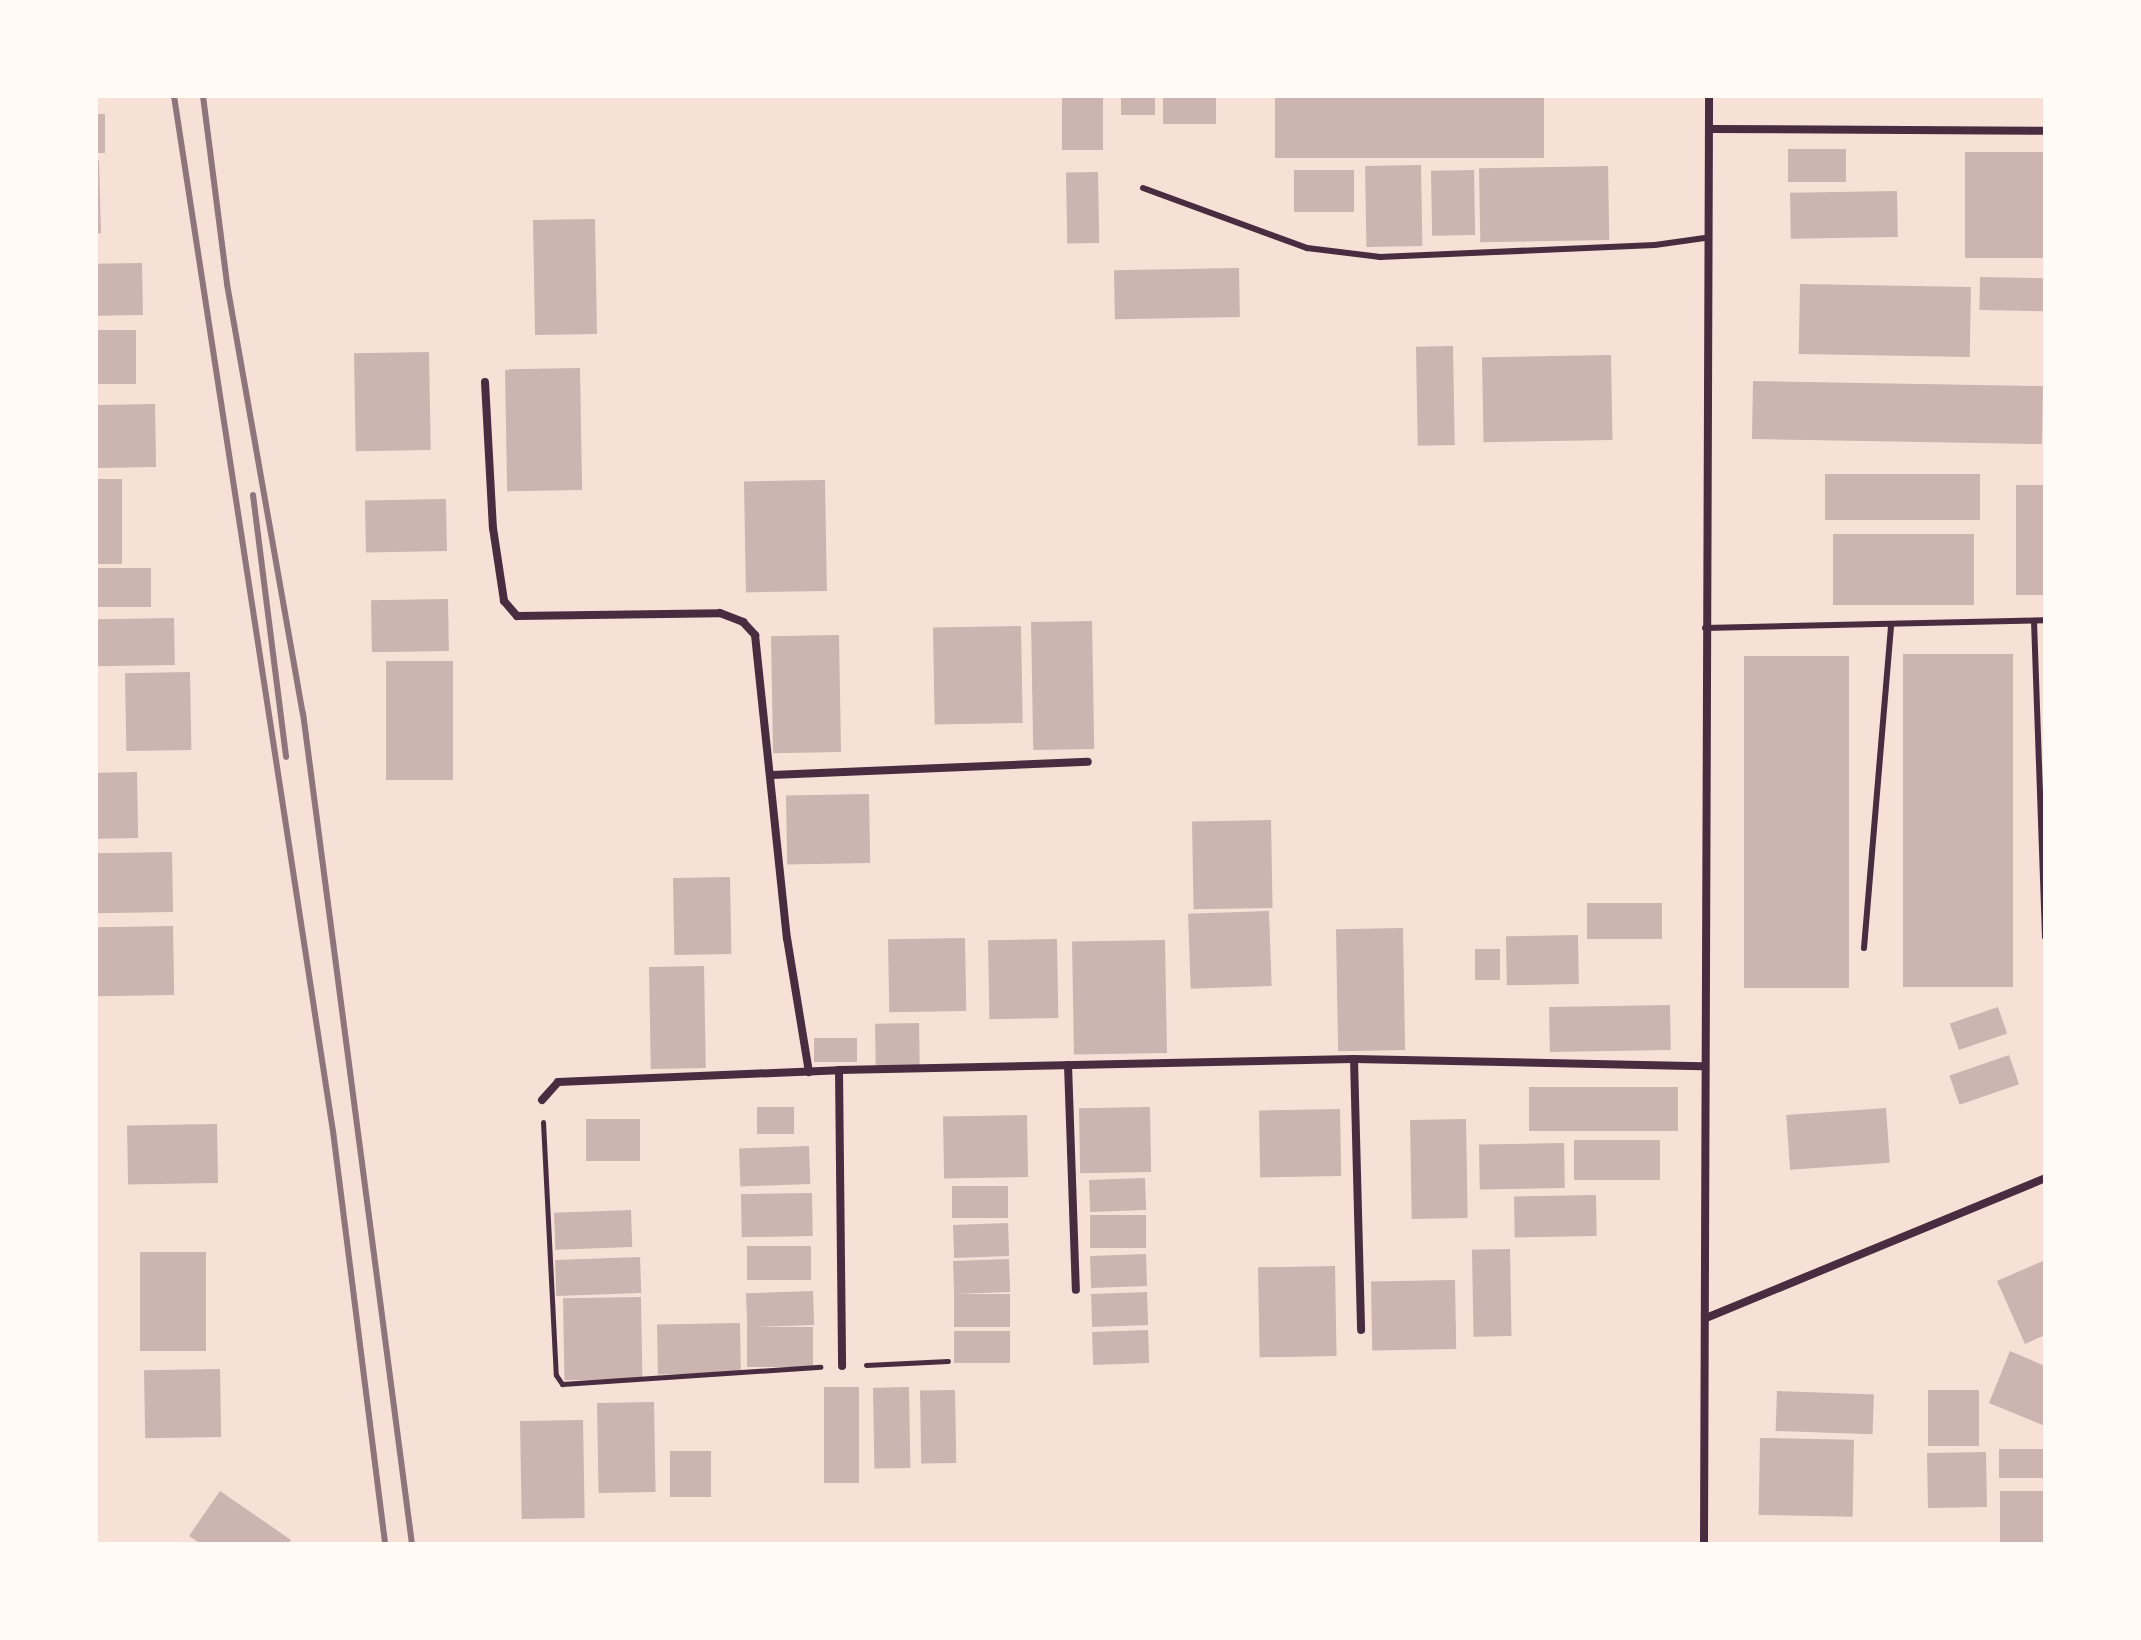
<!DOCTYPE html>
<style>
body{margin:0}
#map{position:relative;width:2141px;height:1640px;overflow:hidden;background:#f7e1d7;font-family:"Roboto Condensed",sans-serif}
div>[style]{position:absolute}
.building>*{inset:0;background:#ccb4b1;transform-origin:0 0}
.path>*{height:5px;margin:-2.5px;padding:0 2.5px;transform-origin:2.5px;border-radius:2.5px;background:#4a2c40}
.service>*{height:6px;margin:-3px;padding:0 3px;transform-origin:3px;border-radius:3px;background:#4a2c40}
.minor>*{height:8px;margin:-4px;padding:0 4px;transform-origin:4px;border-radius:4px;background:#4a2c40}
.rail>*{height:6px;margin:-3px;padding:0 3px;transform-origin:3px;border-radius:3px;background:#8f747c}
span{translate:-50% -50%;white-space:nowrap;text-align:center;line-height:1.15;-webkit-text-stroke:8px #fffaf5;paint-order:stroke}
.frame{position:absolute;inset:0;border:98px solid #fffaf5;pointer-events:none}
</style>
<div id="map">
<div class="building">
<i style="left:1062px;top:96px;width:41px;height:54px"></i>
<i style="left:1121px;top:96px;width:34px;height:19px"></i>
<i style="left:1163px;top:96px;width:53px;height:28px"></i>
<i style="left:1275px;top:96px;width:269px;height:62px"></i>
<i style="left:96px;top:114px;width:9px;height:39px"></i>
<i style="left:1846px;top:149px;width:33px;height:58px;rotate:90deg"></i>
<i style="left:2045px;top:152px;width:106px;height:80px;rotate:90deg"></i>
<i style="clip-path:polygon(96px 160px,99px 160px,101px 233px,96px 234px)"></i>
<i style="left:1421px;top:165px;width:81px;height:56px;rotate:89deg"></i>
<i style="left:1608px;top:166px;width:74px;height:129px;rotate:89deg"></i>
<i style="left:1354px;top:170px;width:42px;height:60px;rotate:90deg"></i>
<i style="left:1474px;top:170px;width:65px;height:43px;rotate:89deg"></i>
<i style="left:1098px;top:172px;width:71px;height:32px;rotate:89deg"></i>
<i style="left:1897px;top:191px;width:46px;height:107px;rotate:89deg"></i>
<i style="left:595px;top:219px;width:115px;height:62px;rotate:89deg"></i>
<i style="left:142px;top:263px;width:52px;height:46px;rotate:89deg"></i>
<i style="left:1239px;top:268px;width:49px;height:125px;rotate:89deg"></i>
<i style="left:1980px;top:277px;width:65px;height:33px;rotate:1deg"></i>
<i style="left:1800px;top:284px;width:171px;height:70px;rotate:1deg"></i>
<i style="left:96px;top:330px;width:40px;height:54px"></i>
<i style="left:1453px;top:346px;width:99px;height:37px;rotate:89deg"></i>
<i style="left:429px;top:352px;width:98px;height:75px;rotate:89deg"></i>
<i style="left:1611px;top:355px;width:85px;height:129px;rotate:89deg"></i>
<i style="left:580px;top:368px;width:122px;height:75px;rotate:89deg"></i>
<i style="left:1753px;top:381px;width:290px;height:58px;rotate:1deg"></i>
<i style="left:155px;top:404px;width:63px;height:59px;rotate:89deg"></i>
<i style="left:1825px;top:474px;width:155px;height:46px"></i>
<i style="left:122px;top:479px;width:85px;height:26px;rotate:90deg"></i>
<i style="left:825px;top:480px;width:111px;height:81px;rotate:89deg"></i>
<i style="left:2016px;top:485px;width:29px;height:110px"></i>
<i style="left:446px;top:499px;width:52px;height:81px;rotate:89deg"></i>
<i style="left:1833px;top:534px;width:141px;height:71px"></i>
<i style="left:96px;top:568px;width:55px;height:39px"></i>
<i style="left:448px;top:599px;width:52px;height:77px;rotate:89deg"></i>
<i style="left:174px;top:618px;width:47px;height:78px;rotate:89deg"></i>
<i style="left:1092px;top:621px;width:128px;height:61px;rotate:89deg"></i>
<i style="left:1021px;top:626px;width:97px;height:88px;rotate:89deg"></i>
<i style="left:839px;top:635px;width:117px;height:68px;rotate:89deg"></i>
<i style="left:1903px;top:654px;width:110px;height:333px"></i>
<i style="left:1744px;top:656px;width:105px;height:332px"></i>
<i style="left:386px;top:661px;width:67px;height:119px"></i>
<i style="left:190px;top:672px;width:78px;height:65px;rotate:89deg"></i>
<i style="left:137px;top:772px;width:66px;height:41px;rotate:89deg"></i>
<i style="left:869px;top:794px;width:69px;height:83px;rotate:89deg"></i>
<i style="left:1271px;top:820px;width:88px;height:79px;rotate:89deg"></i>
<i style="left:172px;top:852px;width:60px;height:76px;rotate:89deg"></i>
<i style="left:730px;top:877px;width:77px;height:57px;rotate:89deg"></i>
<i style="left:1662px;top:903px;width:36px;height:75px;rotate:90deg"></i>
<i style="left:1269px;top:911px;width:75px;height:81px;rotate:88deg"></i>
<i style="left:173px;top:926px;width:69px;height:77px;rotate:89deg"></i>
<i style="left:1403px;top:928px;width:122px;height:67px;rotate:89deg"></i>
<i style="left:1578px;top:935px;width:49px;height:72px;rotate:89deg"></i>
<i style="left:965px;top:938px;width:73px;height:77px;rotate:89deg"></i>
<i style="left:1057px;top:939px;width:79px;height:69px;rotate:89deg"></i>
<i style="left:1165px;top:940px;width:113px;height:93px;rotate:89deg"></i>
<i style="left:1500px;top:949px;width:31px;height:25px;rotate:90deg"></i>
<i style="left:704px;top:966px;width:102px;height:55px;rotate:89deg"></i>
<i style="left:1670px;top:1005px;width:45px;height:121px;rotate:89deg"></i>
<i style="left:1998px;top:1007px;width:28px;height:51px;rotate:71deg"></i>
<i style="left:919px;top:1023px;width:42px;height:44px;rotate:89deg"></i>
<i style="left:857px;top:1038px;width:24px;height:43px;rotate:90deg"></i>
<i style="left:2009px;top:1055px;width:31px;height:63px;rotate:71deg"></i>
<i style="left:1678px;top:1087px;width:44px;height:149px;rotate:90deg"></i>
<i style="left:757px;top:1107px;width:37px;height:27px"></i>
<i style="left:1150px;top:1107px;width:65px;height:71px;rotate:89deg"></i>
<i style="left:1886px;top:1108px;width:55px;height:100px;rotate:86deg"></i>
<i style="left:1340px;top:1109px;width:67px;height:81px;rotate:89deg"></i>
<i style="left:1027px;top:1115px;width:62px;height:84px;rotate:89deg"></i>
<i style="left:640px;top:1119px;width:42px;height:54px;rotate:90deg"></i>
<i style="left:1466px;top:1119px;width:99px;height:56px;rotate:89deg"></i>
<i style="left:217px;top:1124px;width:59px;height:90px;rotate:89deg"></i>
<i style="left:1660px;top:1140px;width:40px;height:86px;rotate:90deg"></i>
<i style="left:1564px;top:1143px;width:45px;height:85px;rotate:89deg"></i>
<i style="left:809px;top:1146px;width:38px;height:70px;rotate:88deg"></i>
<i style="left:1145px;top:1178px;width:32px;height:56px;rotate:88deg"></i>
<i style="left:1008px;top:1186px;width:32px;height:56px;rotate:90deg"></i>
<i style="left:812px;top:1193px;width:43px;height:71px;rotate:89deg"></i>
<i style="left:1596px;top:1195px;width:41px;height:82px;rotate:89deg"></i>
<i style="left:631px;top:1210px;width:37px;height:77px;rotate:88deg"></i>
<i style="left:1146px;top:1215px;width:33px;height:56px;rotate:90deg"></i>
<i style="left:1008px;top:1223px;width:33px;height:55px;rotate:88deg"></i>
<i style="left:811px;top:1246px;width:34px;height:64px;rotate:90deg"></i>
<i style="left:1510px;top:1249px;width:87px;height:38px;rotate:89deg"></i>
<i style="left:140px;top:1252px;width:66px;height:99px"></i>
<i style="left:1146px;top:1254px;width:32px;height:56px;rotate:88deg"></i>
<i style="left:640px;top:1257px;width:36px;height:85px;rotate:88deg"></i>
<i style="left:1009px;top:1259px;width:33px;height:56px;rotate:88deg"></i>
<i style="clip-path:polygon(2045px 1260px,2045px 1335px,2025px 1344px,1997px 1281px)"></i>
<i style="left:1335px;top:1266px;width:90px;height:77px;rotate:89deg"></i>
<i style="left:1455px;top:1280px;width:69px;height:84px;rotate:89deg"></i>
<i style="left:813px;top:1291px;width:34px;height:67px;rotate:88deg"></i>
<i style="left:1147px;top:1292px;width:33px;height:56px;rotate:88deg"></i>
<i style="left:1010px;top:1294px;width:33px;height:56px;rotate:90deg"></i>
<i style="left:641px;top:1297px;width:82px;height:78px;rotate:89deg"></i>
<i style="left:740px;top:1323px;width:50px;height:83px;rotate:89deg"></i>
<i style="left:813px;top:1327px;width:40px;height:66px;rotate:90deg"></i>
<i style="left:1148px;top:1330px;width:33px;height:56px;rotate:88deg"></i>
<i style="left:1010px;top:1331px;width:32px;height:56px;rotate:90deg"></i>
<i style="clip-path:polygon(2010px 1351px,2045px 1366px,2045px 1426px,1989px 1403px)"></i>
<i style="left:220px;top:1369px;width:68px;height:76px;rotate:89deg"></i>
<i style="left:824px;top:1387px;width:35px;height:96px"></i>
<i style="left:909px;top:1387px;width:81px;height:36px;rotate:89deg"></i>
<i style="left:955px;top:1390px;width:73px;height:35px;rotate:89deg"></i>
<i style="left:1928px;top:1390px;width:51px;height:56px"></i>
<i style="left:1777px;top:1391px;width:97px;height:40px;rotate:2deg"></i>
<i style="left:654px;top:1402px;width:90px;height:57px;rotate:89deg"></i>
<i style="left:583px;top:1420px;width:98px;height:63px;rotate:89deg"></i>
<i style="left:1760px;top:1438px;width:94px;height:77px;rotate:1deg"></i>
<i style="left:2044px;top:1449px;width:29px;height:45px;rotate:90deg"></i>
<i style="left:670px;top:1451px;width:41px;height:46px"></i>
<i style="left:1986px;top:1452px;width:55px;height:59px;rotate:89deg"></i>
<i style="clip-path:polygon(220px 1491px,291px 1540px,288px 1544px,201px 1544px,189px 1536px)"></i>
<i style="left:2045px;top:1491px;width:53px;height:45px;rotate:90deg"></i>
</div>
<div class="path">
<i style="left:543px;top:1122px;width:253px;rotate:87.1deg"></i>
<i style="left:556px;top:1375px;width:11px;rotate:56deg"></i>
<i style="left:562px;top:1384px;width:259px;rotate:-3.8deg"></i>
<i style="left:866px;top:1365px;width:82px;rotate:-2.8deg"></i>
</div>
<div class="service">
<i style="left:1143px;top:188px;width:175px;rotate:20.1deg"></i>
<i style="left:1307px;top:248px;width:74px;rotate:7deg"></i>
<i style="left:1380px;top:257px;width:275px;rotate:-2.5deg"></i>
<i style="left:1655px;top:245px;width:50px;rotate:-8deg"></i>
<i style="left:2034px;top:621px;width:316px;rotate:88deg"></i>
<i style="left:1705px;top:628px;width:340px;rotate:-1.3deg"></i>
<i style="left:1864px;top:948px;width:324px;rotate:-85.2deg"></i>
</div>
<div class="minor">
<i style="left:1710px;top:129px;width:335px;rotate:0.3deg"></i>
<i style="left:485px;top:382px;width:146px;rotate:86.9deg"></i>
<i style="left:493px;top:528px;width:74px;rotate:81.4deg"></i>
<i style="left:504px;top:601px;width:20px;rotate:49deg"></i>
<i style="left:517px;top:616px;width:203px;rotate:-0.8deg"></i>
<i style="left:720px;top:613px;width:25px;rotate:21deg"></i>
<i style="left:743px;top:622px;width:18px;rotate:47deg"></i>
<i style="left:755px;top:635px;width:305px;rotate:84deg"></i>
<i style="left:787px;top:938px;width:136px;rotate:80.7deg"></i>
<i style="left:772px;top:775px;width:316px;rotate:-2.4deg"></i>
<i style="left:1354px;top:1059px;width:271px;rotate:88.5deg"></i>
<i style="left:1068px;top:1065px;width:225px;rotate:88deg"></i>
<i style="left:839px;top:1070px;width:296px;rotate:89.4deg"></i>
<i style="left:542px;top:1100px;width:24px;rotate:-48deg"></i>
<i style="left:558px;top:1082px;width:281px;rotate:-2.4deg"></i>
<i style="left:839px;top:1070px;width:515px;rotate:-1.22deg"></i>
<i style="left:1354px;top:1059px;width:348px;rotate:1.2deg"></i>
<i style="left:1706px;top:1318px;width:367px;rotate:-22.4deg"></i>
<i style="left:1704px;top:1544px;width:1448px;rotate:-89.8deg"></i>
</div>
<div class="rail">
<i style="left:174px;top:96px;width:1047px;rotate:81.27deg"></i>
<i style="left:333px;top:1131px;width:416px;rotate:82.8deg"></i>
<i style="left:203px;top:96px;width:190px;rotate:82.7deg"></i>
<i style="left:227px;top:284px;width:436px;rotate:80deg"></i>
<i style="left:303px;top:713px;width:838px;rotate:82.53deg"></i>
<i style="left:253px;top:495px;width:264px;rotate:82.8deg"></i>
</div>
<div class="frame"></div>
</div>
